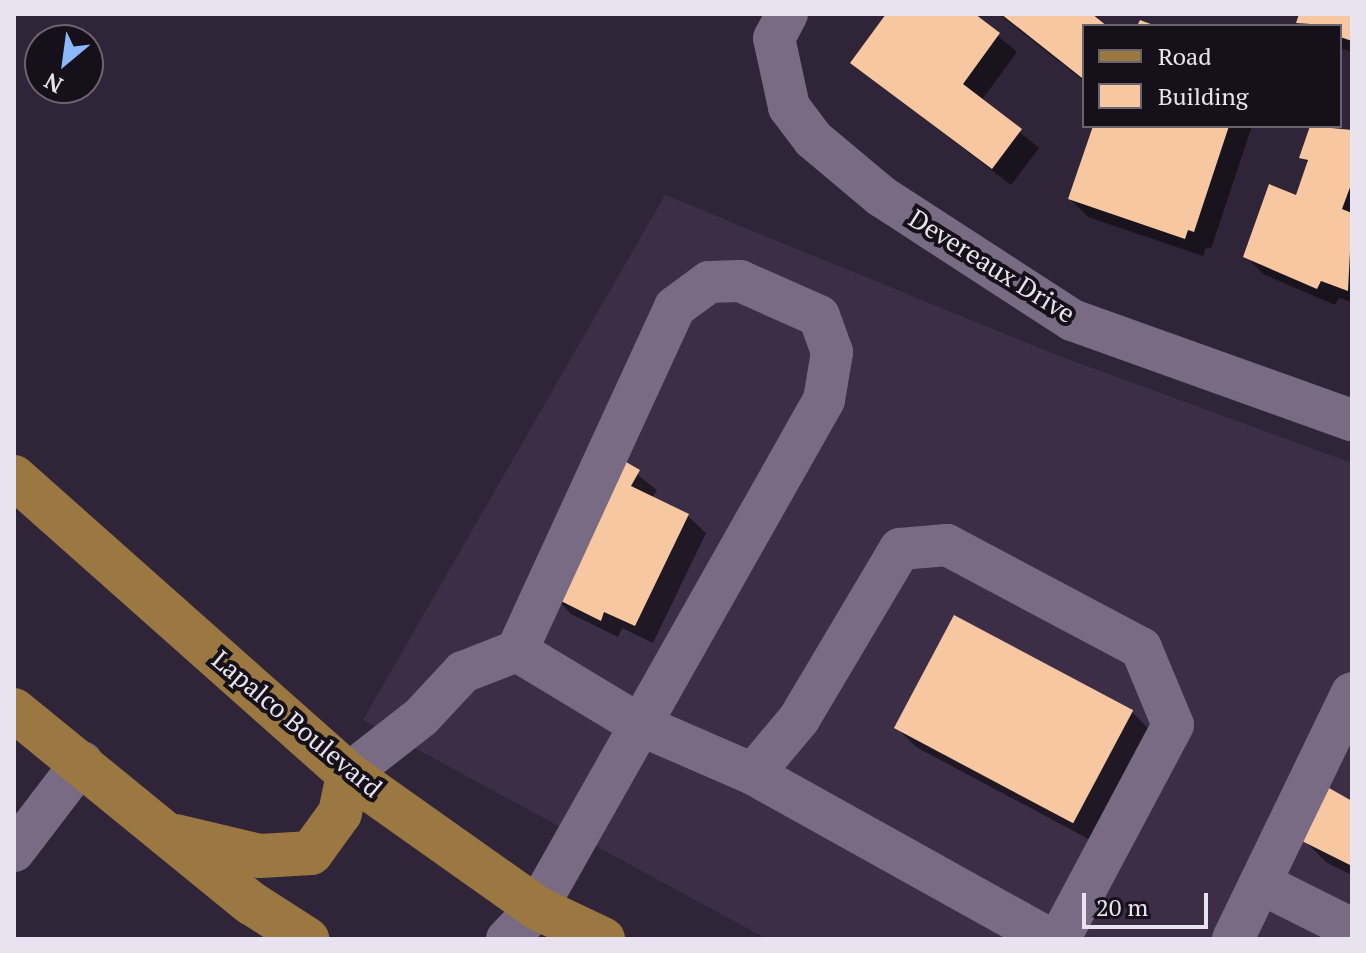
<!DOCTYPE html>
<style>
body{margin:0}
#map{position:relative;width:1366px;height:953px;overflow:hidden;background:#302439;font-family:"PT Serif",serif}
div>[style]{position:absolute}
.built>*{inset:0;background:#3d2e47}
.shadow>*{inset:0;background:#0007}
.building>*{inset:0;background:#f6c7a0;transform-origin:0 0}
.minor>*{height:42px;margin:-21px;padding:0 21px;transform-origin:21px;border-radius:21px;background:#786b83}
.major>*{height:44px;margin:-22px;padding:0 22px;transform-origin:22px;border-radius:22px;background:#9b7841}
span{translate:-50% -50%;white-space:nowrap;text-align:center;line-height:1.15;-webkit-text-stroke:8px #151019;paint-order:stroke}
.street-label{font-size:26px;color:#e9e2ef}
.frame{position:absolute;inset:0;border:16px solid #e9e2ef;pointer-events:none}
.legend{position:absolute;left:1082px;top:24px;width:260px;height:104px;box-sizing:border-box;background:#151019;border:2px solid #6a646f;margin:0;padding:10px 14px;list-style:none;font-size:24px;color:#e9e2ef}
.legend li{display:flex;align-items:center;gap:16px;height:40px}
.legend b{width:40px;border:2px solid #6a646f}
.north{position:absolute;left:24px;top:24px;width:80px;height:80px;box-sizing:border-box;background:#151019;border:2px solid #6a646f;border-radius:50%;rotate:209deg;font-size:22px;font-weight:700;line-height:32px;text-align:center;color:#e9e2ef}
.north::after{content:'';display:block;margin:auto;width:28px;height:36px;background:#8db9fc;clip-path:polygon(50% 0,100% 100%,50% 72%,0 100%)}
.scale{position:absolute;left:1082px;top:893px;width:126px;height:36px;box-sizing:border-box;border:4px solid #e9e2ef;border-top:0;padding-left:10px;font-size:24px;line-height:28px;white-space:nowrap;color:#e9e2ef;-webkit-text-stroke:6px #151019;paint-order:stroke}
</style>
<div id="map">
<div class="built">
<i style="clip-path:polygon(665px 195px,1054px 354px,1352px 463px,1352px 939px,767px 939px,363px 720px)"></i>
</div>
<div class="shadow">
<i style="clip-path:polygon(888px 14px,972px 14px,1017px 52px,981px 101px,1039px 148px,1011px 185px,852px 63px)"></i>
<i style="clip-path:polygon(999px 14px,1089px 14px,1104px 26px,1084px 26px,1084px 81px)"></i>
<i style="clip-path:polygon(1301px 14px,1352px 14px,1352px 52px,1340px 48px,1340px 26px,1302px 26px)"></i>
<i style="clip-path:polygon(1095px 126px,1252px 126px,1211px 249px,1206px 247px,1203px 256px,1088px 217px,1070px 199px)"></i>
<i style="clip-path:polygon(1313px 126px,1352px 133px,1352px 302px,1339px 298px,1335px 305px,1263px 274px,1246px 256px,1297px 197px,1309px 164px,1302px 157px)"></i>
<i style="clip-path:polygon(620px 461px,657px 490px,652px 498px,688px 516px,706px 533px,653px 643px,622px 628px,618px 637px,571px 614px,554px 596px)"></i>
<i style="clip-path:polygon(1132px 712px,1154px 734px,1096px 843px,916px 747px,894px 725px)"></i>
<i style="clip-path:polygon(1352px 804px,1352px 875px,1327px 863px,1305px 841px)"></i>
</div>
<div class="building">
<i style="clip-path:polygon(886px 14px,975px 14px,1000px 33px,963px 84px,1022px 129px,992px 169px,850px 63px)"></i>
<i style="clip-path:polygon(1001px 14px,1092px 14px,1107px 26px,1084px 26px,1082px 78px)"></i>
<i style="clip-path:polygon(1299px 14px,1352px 14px,1352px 41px,1340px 37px,1340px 26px,1296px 23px)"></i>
<i style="clip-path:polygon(1140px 20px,1156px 26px,1137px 26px)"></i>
<i style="clip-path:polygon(1093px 126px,1229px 126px,1194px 232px,1188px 230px,1185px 239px,1068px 199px)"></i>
<i style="clip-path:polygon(1310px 126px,1352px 130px,1352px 182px,1342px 209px,1352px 213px,1348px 291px,1321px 281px,1317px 289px,1243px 257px,1269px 184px,1296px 195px,1308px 160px,1299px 158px)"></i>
<i style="clip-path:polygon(619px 458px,640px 470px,631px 486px,689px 514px,635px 626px,604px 612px,601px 621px,551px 596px)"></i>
<i style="left:954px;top:615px;width:203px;height:128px;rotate:28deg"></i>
<i style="clip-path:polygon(1329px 788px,1352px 801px,1352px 866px,1302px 841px)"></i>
</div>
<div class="minor">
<i style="left:787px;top:14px;width:27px;rotate:118deg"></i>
<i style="left:774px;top:38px;width:71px;rotate:77.7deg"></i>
<i style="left:789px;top:107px;width:40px;rotate:53deg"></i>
<i style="left:813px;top:139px;width:89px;rotate:40deg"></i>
<i style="left:881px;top:196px;width:228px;rotate:33deg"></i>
<i style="left:1072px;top:320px;width:297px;rotate:19.7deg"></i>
<i style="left:348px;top:774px;width:93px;rotate:-38deg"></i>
<i style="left:421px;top:717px;width:62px;rotate:-47deg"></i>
<i style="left:463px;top:672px;width:58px;rotate:-21.3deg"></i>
<i style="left:517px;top:651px;width:141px;rotate:31.1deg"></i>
<i style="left:638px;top:724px;width:125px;rotate:23.5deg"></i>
<i style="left:753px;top:774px;width:72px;rotate:-50.1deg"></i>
<i style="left:799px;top:719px;width:198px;rotate:-59.3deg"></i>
<i style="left:900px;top:549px;width:47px;rotate:-4.9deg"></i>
<i style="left:947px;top:545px;width:220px;rotate:28deg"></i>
<i style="left:1141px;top:648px;width:83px;rotate:67.4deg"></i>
<i style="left:1173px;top:725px;width:242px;rotate:118deg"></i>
<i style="left:753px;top:774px;width:339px;rotate:29.1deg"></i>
<i style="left:14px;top:851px;width:112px;rotate:-52.6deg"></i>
<i style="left:1260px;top:883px;width:103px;rotate:26.6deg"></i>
<i style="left:507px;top:939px;width:43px;rotate:-45.9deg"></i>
<i style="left:537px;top:908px;width:583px;rotate:-60.54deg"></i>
<i style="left:824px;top:400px;width:49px;rotate:-80.5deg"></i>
<i style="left:832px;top:352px;width:38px;rotate:-110deg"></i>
<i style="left:819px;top:316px;width:86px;rotate:-156.1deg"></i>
<i style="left:740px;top:281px;width:31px;rotate:178deg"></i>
<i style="left:709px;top:282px;width:42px;rotate:143.7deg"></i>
<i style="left:675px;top:307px;width:379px;rotate:114.7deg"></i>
<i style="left:1233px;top:939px;width:273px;rotate:-64.2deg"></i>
</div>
<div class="major">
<i style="left:14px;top:477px;width:447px;rotate:41.6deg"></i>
<i style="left:348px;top:774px;width:232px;rotate:35.3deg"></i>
<i style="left:537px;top:908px;width:73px;rotate:25.2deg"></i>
<i style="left:14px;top:710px;width:306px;rotate:39.2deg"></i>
<i style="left:251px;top:903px;width:67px;rotate:32.7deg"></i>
<i style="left:175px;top:836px;width:87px;rotate:13.2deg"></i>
<i style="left:260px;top:856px;width:51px;rotate:-3.4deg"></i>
<i style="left:311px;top:853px;width:49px;rotate:-54.1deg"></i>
<i style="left:340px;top:813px;width:40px;rotate:-78deg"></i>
</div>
<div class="street-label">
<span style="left:992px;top:266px;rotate:32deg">Devereaux Drive</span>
<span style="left:297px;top:724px;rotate:40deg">Lapalco Boulevard</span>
</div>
<div class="frame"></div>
<ul class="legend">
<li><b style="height:10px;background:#9b7841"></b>Road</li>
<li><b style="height:22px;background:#f6c7a0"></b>Building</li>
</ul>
<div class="north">N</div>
<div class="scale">20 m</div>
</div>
